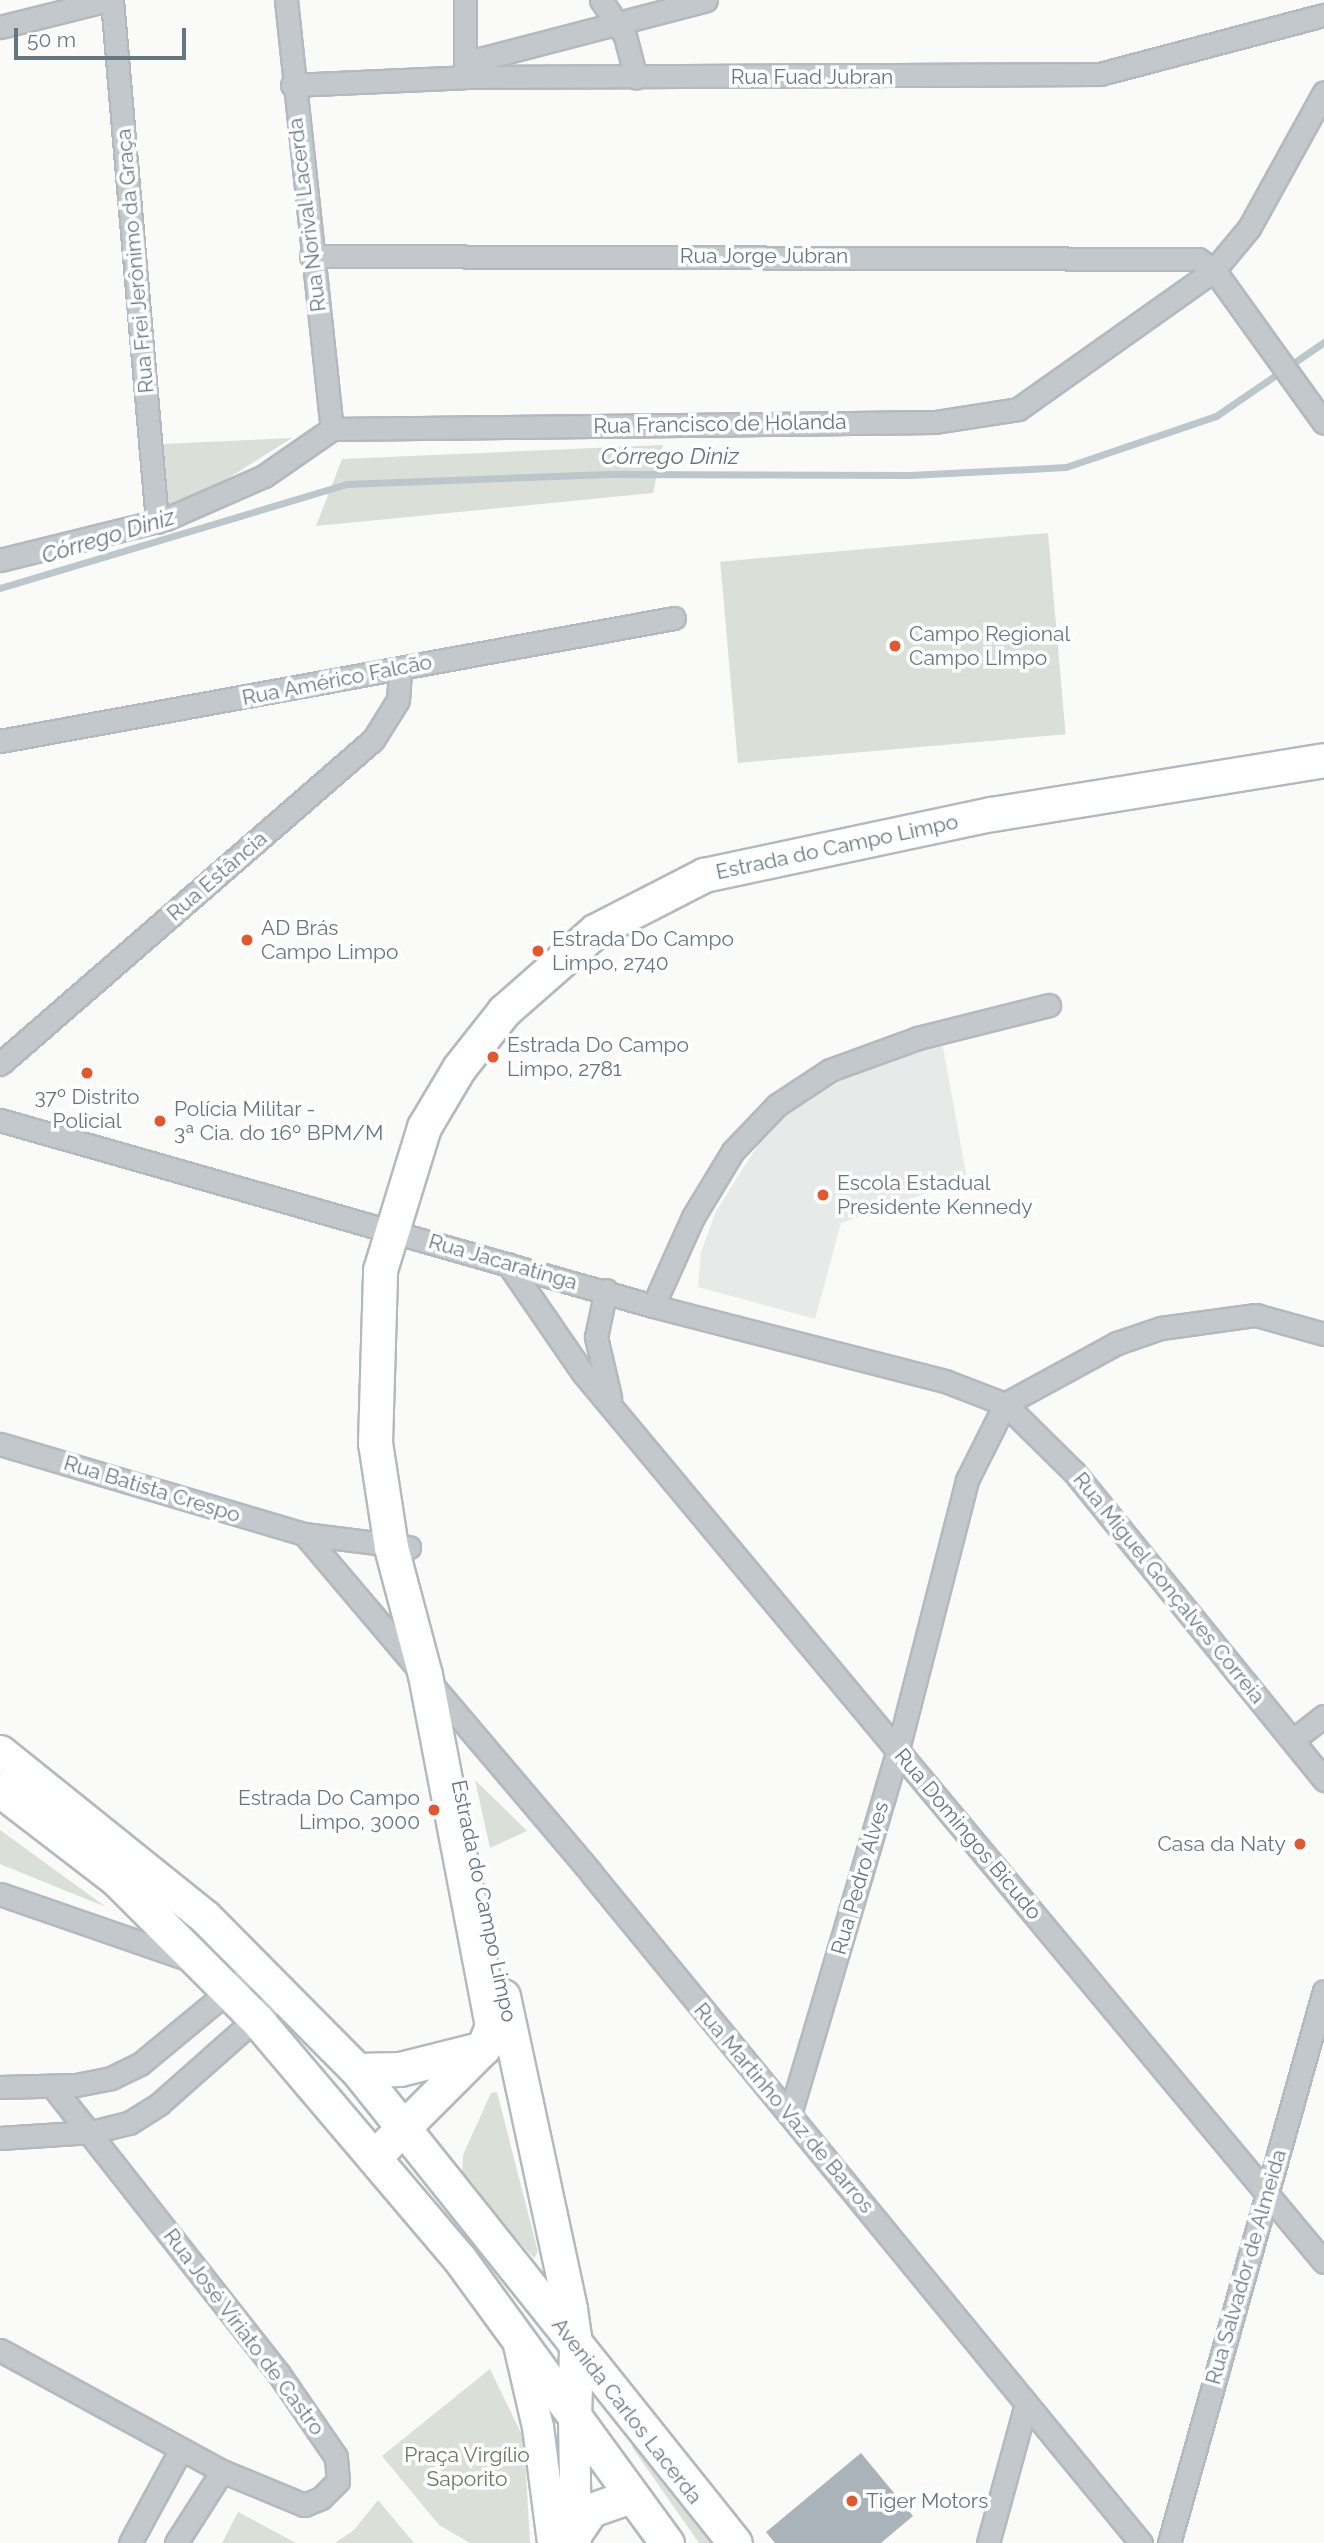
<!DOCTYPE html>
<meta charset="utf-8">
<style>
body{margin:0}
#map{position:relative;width:1324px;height:2543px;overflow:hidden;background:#fafaf8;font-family:Raleway,sans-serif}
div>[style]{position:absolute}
.built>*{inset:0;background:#e8e9e9}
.green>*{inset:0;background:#dadfd7;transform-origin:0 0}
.stream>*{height:7px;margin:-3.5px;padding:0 3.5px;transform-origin:3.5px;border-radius:3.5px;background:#bbc7cb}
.building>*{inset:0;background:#aab3b9}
.roads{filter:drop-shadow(2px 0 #b3babf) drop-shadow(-2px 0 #b3babf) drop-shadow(0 2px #b3babf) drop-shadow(0 -2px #b3babf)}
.minor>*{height:21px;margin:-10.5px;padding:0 10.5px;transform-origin:10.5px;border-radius:10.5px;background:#c3c8cc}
.secondary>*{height:30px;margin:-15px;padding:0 15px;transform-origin:15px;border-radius:15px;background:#fff}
.primary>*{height:33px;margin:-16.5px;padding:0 16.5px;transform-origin:16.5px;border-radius:16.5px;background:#fff}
.dots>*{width:19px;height:19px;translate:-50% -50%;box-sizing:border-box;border:4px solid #fff;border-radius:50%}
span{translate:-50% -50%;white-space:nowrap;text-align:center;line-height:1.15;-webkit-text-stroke:7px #fff;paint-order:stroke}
.street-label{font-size:21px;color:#657683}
.poi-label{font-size:21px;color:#657683}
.left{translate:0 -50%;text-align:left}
.right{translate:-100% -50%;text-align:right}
.park-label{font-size:21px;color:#687a64}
.water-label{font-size:23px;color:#60757c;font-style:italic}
.scale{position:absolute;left:14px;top:28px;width:172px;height:32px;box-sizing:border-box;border:4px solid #657683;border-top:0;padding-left:9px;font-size:21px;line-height:24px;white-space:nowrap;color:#657683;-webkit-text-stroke:5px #fff;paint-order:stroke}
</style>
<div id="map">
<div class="built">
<i style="clip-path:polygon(942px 1042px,967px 1179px,841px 1223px,815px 1319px,698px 1287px,701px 1252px,716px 1211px,777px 1115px,869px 1062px)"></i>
</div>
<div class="green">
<i style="clip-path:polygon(292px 438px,165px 518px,162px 444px)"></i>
<i style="clip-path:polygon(663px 445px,653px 493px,316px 526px,342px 459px)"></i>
<i style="left:1048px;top:533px;width:202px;height:329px;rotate:85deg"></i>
<i style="clip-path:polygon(475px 1780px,527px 1831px,490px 1848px)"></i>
<i style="clip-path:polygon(0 1830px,106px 1907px,0 1864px)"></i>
<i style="clip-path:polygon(497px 2092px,538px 2252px,534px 2258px,462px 2179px,463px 2155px,491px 2093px)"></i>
<i style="clip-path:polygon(490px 2369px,524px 2439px,530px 2543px,470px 2543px,439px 2525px,382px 2456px)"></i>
<i style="clip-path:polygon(635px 2434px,718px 2543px,699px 2543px,632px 2447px)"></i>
<i style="clip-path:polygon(378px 2500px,414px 2543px,335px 2543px,354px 2530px)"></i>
<i style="clip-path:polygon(238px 2512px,296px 2543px,222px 2543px)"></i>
</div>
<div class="stream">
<i style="left:0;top:588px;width:361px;rotate:-16.7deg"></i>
<i style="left:346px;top:484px;width:262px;rotate:-2.2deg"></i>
<i style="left:608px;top:474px;width:302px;rotate:0.2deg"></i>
<i style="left:910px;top:475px;width:156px;rotate:-2.9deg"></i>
<i style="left:1066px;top:467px;width:158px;rotate:-18.8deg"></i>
<i style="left:1216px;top:416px;width:131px;rotate:-34.4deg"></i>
</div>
<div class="building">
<i style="clip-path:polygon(861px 2453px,913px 2516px,881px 2543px,775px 2543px,766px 2532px)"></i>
</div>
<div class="roads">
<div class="minor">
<i style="left:112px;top:0;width:524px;rotate:85.07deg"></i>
<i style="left:286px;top:0;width:431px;rotate:83.9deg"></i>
<i style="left:465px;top:0;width:75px;rotate:90deg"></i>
<i style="left:601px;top:0;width:43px;rotate:56.3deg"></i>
<i style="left:625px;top:36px;width:43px;rotate:75.3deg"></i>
<i style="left:0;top:27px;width:111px;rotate:-14deg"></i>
<i style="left:465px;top:63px;width:249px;rotate:-14.6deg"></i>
<i style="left:292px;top:85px;width:173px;rotate:-2.6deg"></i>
<i style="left:465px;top:77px;width:635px;rotate:-0.27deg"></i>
<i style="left:1100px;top:74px;width:232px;rotate:-14.8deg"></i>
<i style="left:311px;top:256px;width:887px;rotate:0.19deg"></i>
<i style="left:1198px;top:259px;width:19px;rotate:35deg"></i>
<i style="left:1214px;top:270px;width:188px;rotate:54.3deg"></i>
<i style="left:0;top:560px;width:171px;rotate:-13.9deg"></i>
<i style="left:166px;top:519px;width:107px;rotate:-23.7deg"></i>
<i style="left:264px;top:476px;width:83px;rotate:-34.7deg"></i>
<i style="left:332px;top:429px;width:603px;rotate:-0.67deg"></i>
<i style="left:935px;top:422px;width:84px;rotate:-8.9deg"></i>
<i style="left:1018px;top:409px;width:240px;rotate:-35.3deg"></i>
<i style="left:1214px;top:270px;width:55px;rotate:-50.2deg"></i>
<i style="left:1249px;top:228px;width:155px;rotate:-61.1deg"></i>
<i style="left:0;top:741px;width:685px;rotate:-10.34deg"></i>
<i style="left:0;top:1064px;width:494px;rotate:-41deg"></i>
<i style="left:373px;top:740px;width:47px;rotate:-58deg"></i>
<i style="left:398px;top:700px;width:32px;rotate:-86deg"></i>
<i style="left:0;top:1120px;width:679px;rotate:15.9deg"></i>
<i style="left:653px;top:1306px;width:301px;rotate:14.4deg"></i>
<i style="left:945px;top:1381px;width:64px;rotate:21deg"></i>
<i style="left:1005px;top:1404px;width:97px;rotate:44.6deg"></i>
<i style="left:1074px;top:1472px;width:397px;rotate:50.9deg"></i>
<i style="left:508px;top:1264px;width:132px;rotate:55.5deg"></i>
<i style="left:583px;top:1373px;width:1157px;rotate:50.19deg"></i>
<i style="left:606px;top:1290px;width:48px;rotate:102deg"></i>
<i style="left:596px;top:1337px;width:62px;rotate:76.9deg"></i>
<i style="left:653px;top:1306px;width:98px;rotate:-65.8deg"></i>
<i style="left:693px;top:1217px;width:77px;rotate:-58.8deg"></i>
<i style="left:733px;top:1151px;width:64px;rotate:-46.3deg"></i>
<i style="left:777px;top:1105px;width:64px;rotate:-33.4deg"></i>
<i style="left:830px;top:1070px;width:94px;rotate:-20deg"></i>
<i style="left:918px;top:1038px;width:135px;rotate:-14.1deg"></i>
<i style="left:1005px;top:1404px;width:128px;rotate:-28.6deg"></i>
<i style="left:1117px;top:1343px;width:46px;rotate:-18.8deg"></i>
<i style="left:1161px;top:1328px;width:96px;rotate:-7.8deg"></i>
<i style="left:1256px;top:1315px;width:71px;rotate:15.6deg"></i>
<i style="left:0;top:1444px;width:317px;rotate:16.5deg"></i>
<i style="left:304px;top:1534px;width:106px;rotate:7.1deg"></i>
<i style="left:304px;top:1534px;width:444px;rotate:49.7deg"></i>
<i style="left:591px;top:1873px;width:867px;rotate:50.62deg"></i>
<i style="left:1293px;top:1740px;width:39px;rotate:-38deg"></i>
<i style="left:0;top:1894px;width:204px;rotate:19.1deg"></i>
<i style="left:0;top:2087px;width:76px;rotate:-1.5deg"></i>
<i style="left:76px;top:2085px;width:36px;rotate:-11deg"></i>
<i style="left:111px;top:2078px;width:32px;rotate:-26deg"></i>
<i style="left:140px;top:2064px;width:151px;rotate:-39.6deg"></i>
<i style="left:790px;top:2114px;width:381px;rotate:-73.5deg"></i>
<i style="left:898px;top:1749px;width:278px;rotate:-75.6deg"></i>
<i style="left:967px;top:1480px;width:85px;rotate:-63.4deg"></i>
<i style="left:0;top:2138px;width:92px;rotate:-3.7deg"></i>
<i style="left:92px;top:2132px;width:38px;rotate:-14deg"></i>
<i style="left:129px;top:2123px;width:36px;rotate:-32deg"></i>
<i style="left:159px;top:2104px;width:164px;rotate:-41.5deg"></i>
<i style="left:0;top:2350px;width:253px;rotate:28.6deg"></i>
<i style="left:222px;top:2471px;width:89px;rotate:22.5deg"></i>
<i style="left:304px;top:2505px;width:18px;rotate:-22deg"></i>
<i style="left:321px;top:2498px;width:24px;rotate:-45deg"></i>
<i style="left:338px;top:2481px;width:24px;rotate:-95deg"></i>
<i style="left:336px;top:2457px;width:101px;rotate:-124.5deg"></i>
<i style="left:279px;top:2374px;width:365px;rotate:-128.2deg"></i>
<i style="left:130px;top:2543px;width:107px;rotate:-61.5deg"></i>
<i style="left:176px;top:2543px;width:85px;rotate:-57.4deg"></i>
<i style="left:988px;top:2543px;width:144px;rotate:-74.7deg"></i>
<i style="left:1169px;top:2543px;width:573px;rotate:-74.32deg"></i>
</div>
<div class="secondary">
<i style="left:519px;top:2345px;width:84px;rotate:77deg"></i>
<i style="left:538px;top:2427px;width:117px;rotate:82.6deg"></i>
<i style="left:574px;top:2416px;width:126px;rotate:89.1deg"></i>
</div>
<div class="primary">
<i style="left:0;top:1752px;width:263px;rotate:38.8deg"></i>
<i style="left:205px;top:1917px;width:216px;rotate:45.2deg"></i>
<i style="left:357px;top:2070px;width:605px;rotate:51.37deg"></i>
<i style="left:0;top:1790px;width:146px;rotate:37.5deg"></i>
<i style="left:116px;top:1879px;width:199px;rotate:45deg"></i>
<i style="left:257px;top:2020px;width:312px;rotate:49.7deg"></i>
<i style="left:459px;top:2258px;width:353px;rotate:53.9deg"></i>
<i style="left:503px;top:1996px;width:320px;rotate:77.9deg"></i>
<i style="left:570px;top:2309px;width:41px;rotate:81.7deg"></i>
<i style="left:576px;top:2350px;width:66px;rotate:91.7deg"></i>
<i style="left:357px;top:2070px;width:43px;rotate:-1.3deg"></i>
<i style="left:400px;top:2069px;width:86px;rotate:-14.2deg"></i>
<i style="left:375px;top:2156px;width:153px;rotate:-45deg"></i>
<i style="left:483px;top:2048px;width:24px;rotate:-68deg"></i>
<i style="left:492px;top:2026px;width:357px;rotate:-100.8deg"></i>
<i style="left:425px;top:1675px;width:132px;rotate:-104.9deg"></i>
<i style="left:391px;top:1547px;width:105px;rotate:-98.7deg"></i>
<i style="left:375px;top:1443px;width:173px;rotate:-88.3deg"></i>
<i style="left:380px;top:1270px;width:150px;rotate:-72.9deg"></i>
<i style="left:424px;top:1127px;width:69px;rotate:-59.3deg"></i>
<i style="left:459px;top:1068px;width:73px;rotate:-51.7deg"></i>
<i style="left:504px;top:1011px;width:121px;rotate:-41.3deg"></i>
<i style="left:595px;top:931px;width:123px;rotate:-27.2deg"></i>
<i style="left:704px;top:875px;width:294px;rotate:-12deg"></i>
<i style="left:992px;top:814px;width:336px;rotate:-9.2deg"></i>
<i style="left:576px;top:2532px;width:27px;rotate:-56deg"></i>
<i style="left:591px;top:2510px;width:42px;rotate:-19.3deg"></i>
</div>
</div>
<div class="dots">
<i style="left:895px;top:646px;background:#e4572e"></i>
<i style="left:247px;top:940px;background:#e4572e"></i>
<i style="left:538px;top:951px;background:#e4572e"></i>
<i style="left:493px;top:1057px;background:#e4572e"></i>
<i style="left:87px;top:1073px;background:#e4572e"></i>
<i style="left:160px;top:1121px;background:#e4572e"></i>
<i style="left:823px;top:1195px;background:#e4572e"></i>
<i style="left:434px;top:1810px;background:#e4572e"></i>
<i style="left:1300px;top:1844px;background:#e4572e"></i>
<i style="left:852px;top:2501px;background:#e4572e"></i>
</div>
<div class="street-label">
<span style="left:812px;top:77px">Rua Fuad Jubran</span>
<span style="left:307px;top:215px;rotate:-97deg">Rua Norival Lacerda</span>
<span style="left:764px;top:256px">Rua Jorge Jubran</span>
<span style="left:135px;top:261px;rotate:-95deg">Rua Frei Jerônimo da Graça</span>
<span style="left:720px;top:424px;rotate:-1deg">Rua Francisco de Holanda</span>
<span style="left:337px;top:680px;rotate:-11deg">Rua Américo Falcão</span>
<span style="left:837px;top:847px;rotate:-12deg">Estrada do Campo Limpo</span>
<span style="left:217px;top:876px;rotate:-41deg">Rua Estância</span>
<span style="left:503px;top:1262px;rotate:16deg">Rua Jacaratinga</span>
<span style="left:152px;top:1489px;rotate:17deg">Rua Batista Crespo</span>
<span style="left:1169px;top:1588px;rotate:51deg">Rua Miguel Gonçalves Correia</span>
<span style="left:968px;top:1834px;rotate:50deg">Rua Domingos Bicudo</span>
<span style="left:860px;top:1878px;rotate:-74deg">Rua Pedro Alves</span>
<span style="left:484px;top:1901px;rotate:78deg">Estrada do Campo Limpo</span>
<span style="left:784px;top:2108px;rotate:50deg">Rua Martinho Vaz de Barros</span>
<span style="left:1246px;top:2267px;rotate:-74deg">Rua Salvador de Almeida</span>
<span style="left:244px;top:2332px;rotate:53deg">Rua José Víriato de Castro</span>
<span style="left:627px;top:2411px;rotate:52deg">Avenida Carlos Lacerda</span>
</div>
<div class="poi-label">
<span class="left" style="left:909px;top:646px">Campo Regional<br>Campo LImpo</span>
<span class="left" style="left:261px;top:940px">AD Brás<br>Campo Limpo</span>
<span class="left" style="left:552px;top:951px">Estrada Do Campo<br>Limpo, 2740</span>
<span class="left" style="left:507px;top:1057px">Estrada Do Campo<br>Limpo, 2781</span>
<span style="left:87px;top:1109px">37º Distrito<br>Policial</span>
<span class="left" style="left:174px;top:1121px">Polícia Militar -<br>3ª Cia. do 16º BPM/M</span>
<span class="left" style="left:837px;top:1195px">Escola Estadual<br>Presidente Kennedy</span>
<span class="right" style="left:420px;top:1810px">Estrada Do Campo<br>Limpo, 3000</span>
<span class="right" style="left:1286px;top:1844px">Casa da Naty</span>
<span class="left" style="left:866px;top:2501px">Tiger Motors</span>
</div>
<div class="park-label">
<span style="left:467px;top:2467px">Praça Virgílio<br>Saporito</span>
</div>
<div class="water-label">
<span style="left:670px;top:456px">Córrego Diniz</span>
<span style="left:108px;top:536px;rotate:-17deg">Córrego Diniz</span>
</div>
<div class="scale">50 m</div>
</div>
